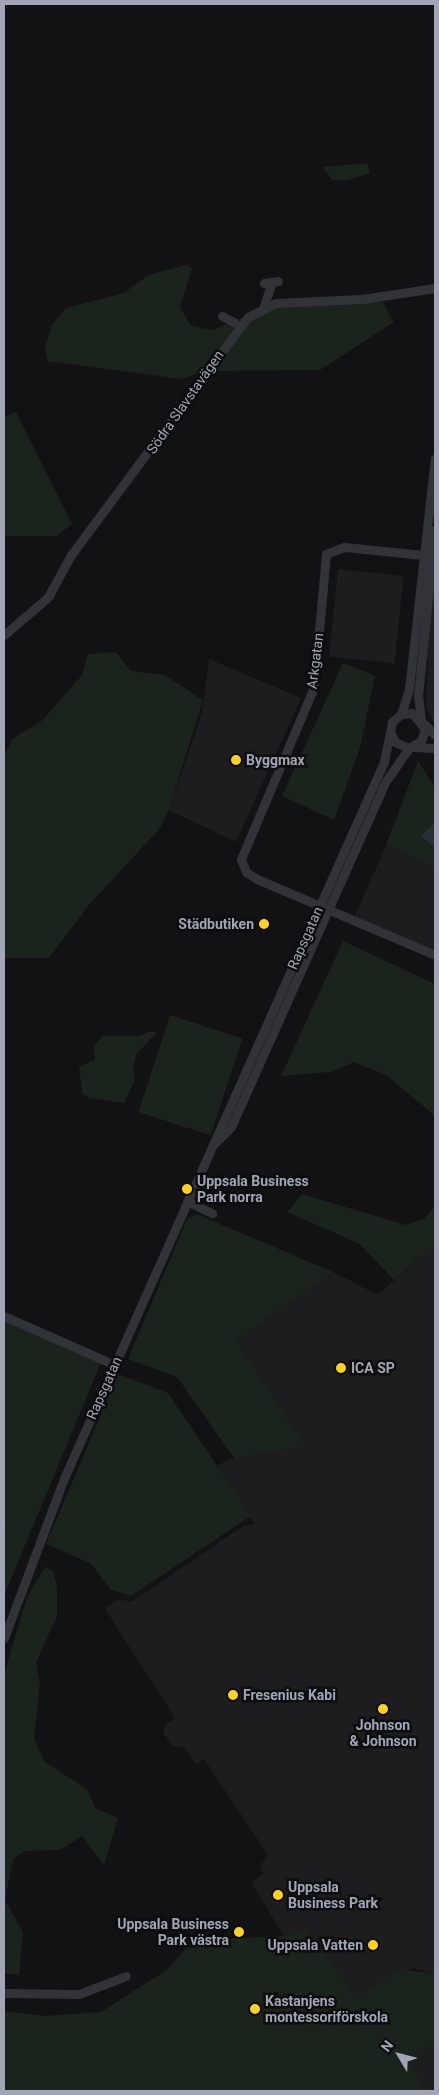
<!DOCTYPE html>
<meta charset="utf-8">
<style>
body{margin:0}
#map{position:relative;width:439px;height:2095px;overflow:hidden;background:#121113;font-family:Roboto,sans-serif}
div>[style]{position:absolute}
.built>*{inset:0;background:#1d1d20;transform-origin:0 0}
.green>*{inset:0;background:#1b231d;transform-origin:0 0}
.water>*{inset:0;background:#272e38}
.stream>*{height:2.5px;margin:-1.25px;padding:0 1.25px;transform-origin:1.25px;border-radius:1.25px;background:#272e38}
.minor>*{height:9px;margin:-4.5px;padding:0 4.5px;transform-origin:4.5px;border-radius:4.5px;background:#323239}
.dots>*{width:14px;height:14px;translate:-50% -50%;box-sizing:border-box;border:2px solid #0d0d0e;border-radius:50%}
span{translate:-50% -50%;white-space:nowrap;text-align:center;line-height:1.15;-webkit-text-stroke:5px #0d0d0e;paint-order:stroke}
.street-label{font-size:14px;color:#a1a5b5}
.poi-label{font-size:14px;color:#a1a5b5;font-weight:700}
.left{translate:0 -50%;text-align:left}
.right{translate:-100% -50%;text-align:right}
.frame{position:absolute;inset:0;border:5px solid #a1a5b5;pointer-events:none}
.north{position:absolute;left:374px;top:2030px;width:50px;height:50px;-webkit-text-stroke:4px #0d0d0e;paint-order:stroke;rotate:307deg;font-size:14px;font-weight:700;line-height:20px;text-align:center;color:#a1a5b5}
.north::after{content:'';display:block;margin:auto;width:18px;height:22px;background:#a1a5b5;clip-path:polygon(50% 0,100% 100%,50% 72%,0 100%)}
</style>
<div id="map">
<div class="built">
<i style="clip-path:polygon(435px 525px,435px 725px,426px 707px,428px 658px,422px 657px)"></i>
<i style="left:338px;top:569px;width:66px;height:88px;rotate:6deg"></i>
<i style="clip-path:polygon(209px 659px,301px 698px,236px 842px,169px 810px,202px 713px)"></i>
<i style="clip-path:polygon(386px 845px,435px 868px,435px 951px,355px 916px)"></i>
<i style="clip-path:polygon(435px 1245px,435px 1974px,413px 1968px,357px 2000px,306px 1928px,284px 1936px,251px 1882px,264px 1874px,259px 1867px,268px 1855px,204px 1759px,196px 1764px,185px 1748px,173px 1746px,163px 1733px,165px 1725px,175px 1718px,105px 1609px,118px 1599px,131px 1602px,243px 1526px,255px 1524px,217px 1465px,234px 1458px,236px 1341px,333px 1272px,378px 1295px)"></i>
<i style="clip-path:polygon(435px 2043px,435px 2091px,428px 2091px,409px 2062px)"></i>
</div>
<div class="green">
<i style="clip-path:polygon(357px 164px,368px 164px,370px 173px,348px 180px,332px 180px,323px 167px)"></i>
<i style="clip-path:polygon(186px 265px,192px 268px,180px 307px,191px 326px,213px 330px,276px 303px,380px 297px,394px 322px,320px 370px,205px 371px,181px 379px,48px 361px,45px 347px,52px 325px,66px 308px,124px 293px,148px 275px)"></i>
<i style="clip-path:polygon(16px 412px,72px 524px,57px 536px,4px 536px,4px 416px)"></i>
<i style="clip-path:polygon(116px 652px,131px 671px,165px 675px,203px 700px,169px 810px,160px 828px,89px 905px,49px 958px,4px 958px,4px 757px,12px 739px,43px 720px,82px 675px,88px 654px)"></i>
<i style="clip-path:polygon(343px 663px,375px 676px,360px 748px,334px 820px,282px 796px)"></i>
<i style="clip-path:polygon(418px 761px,435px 787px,435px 868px,386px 845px)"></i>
<i style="clip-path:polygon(343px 941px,435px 984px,435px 1116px,386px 1075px,354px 1062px,331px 1072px,281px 1076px)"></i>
<i style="left:170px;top:1015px;width:76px;height:102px;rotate:18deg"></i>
<i style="clip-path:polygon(151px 1031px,157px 1033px,137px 1053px,133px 1065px,135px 1080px,124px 1103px,88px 1098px,82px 1093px,79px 1066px,95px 1060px,94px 1046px,103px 1036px,139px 1036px)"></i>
<i style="clip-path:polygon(302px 1194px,406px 1225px,424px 1219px,435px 1206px,435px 1245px,394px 1280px,360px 1244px,287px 1212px)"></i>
<i style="clip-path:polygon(197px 1214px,333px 1272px,236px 1341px,305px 1446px,234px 1458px,177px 1377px,128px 1359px,187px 1219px)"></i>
<i style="clip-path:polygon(4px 1316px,102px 1360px,4px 1596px)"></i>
<i style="clip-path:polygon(118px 1374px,168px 1393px,251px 1516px,131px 1596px,111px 1590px,90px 1563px,46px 1544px)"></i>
<i style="clip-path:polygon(45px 1567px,53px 1571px,57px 1586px,57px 1616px,36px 1663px,40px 1683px,34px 1739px,45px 1762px,88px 1790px,95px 1808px,118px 1818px,104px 1865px,82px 1836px,60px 1850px,24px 1851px,13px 1859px,5px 1900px,23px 1932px,19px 1975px,4px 1973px,4px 1674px,27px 1597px)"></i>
<i style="clip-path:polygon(306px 1928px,357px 1999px,399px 1969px,435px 1974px,435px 2043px,410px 2063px,428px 2091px,4px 2091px,4px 2011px,44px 2016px,101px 2012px,168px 1969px,193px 1940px,284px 1936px)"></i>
</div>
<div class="water">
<i style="clip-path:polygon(435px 823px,435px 848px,421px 836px)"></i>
</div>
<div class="stream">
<i style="left:4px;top:1522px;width:1px;rotate:90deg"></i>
</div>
<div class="minor">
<i style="left:264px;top:283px;width:14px;rotate:-8deg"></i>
<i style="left:263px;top:309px;width:25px;rotate:-72deg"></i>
<i style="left:222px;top:316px;width:13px;rotate:27deg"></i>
<i style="left:433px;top:556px;width:89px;rotate:-174.2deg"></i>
<i style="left:344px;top:547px;width:19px;rotate:159deg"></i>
<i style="left:326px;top:554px;width:134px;rotate:95.2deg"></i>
<i style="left:314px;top:687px;width:187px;rotate:113deg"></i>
<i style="left:241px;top:859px;width:14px;rotate:69deg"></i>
<i style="left:246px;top:872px;width:13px;rotate:32deg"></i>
<i style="left:257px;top:879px;width:194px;rotate:23.1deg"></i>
<i style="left:4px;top:635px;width:58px;rotate:-40.8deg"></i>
<i style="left:48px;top:597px;width:48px;rotate:-61.3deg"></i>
<i style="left:71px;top:555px;width:297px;rotate:-53.4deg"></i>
<i style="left:248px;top:317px;width:31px;rotate:-27deg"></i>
<i style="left:276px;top:303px;width:86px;rotate:-2.7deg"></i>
<i style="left:362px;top:299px;width:74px;rotate:-8.6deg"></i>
<i style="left:401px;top:714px;width:26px;rotate:-72deg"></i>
<i style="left:409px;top:689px;width:232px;rotate:-83.6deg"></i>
<i style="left:421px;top:719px;width:23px;rotate:-97deg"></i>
<i style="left:418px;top:696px;width:167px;rotate:-84.2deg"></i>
<i style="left:424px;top:724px;width:16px;rotate:45deg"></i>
<i style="left:414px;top:747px;width:21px;rotate:3deg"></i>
<i style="left:216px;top:1142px;width:21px;rotate:-45deg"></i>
<i style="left:231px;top:1127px;width:379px;rotate:-65.9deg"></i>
<i style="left:386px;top:781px;width:40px;rotate:-55.1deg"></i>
<i style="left:187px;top:1201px;width:28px;rotate:26deg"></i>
<i style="left:4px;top:1316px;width:121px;rotate:23.8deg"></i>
<i style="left:4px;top:1638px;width:173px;rotate:-69.4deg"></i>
<i style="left:65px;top:1476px;width:782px;rotate:-65.93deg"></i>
<i style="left:384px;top:762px;width:41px;rotate:-78.7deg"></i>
<i style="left:392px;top:722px;width:12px;rotate:-42deg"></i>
<i style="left:401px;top:714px;width:11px;rotate:-5deg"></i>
<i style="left:412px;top:713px;width:21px;rotate:51deg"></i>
<i style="left:425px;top:729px;width:13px;rotate:108deg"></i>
<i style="left:421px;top:741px;width:14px;rotate:150deg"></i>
<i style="left:409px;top:748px;width:15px;rotate:-157deg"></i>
<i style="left:395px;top:742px;width:10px;rotate:-114deg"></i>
<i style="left:4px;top:1993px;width:75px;rotate:0.8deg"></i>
<i style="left:79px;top:1994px;width:50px;rotate:-21deg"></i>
</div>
<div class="dots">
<i style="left:236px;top:760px;background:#ffd21e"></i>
<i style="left:264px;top:924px;background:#ffd21e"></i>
<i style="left:187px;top:1189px;background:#ffd21e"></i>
<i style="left:341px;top:1368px;background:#ffd21e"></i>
<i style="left:233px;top:1695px;background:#ffd21e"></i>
<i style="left:383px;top:1709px;background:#ffd21e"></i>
<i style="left:278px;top:1895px;background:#ffd21e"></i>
<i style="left:239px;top:1932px;background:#ffd21e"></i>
<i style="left:373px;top:1945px;background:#ffd21e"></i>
<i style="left:255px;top:2009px;background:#ffd21e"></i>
</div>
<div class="street-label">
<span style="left:185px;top:402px;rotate:-55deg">Södra Slavstavägen</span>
<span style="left:315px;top:661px;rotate:-83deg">Arkgatan</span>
<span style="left:305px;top:938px;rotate:-66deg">Rapsgatan</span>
<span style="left:104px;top:1388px;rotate:-66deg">Rapsgatan</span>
</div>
<div class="poi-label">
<span class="left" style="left:246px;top:760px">Byggmax</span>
<span class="right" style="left:254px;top:924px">Städbutiken</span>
<span class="left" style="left:197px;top:1189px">Uppsala Business<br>Park norra</span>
<span class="left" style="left:351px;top:1368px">ICA SP</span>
<span class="left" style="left:243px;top:1695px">Fresenius Kabi</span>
<span style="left:383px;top:1733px">Johnson<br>&amp; Johnson</span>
<span class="left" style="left:288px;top:1895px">Uppsala<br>Business Park</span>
<span class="right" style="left:229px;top:1932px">Uppsala Business<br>Park västra</span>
<span class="right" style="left:363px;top:1945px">Uppsala Vatten</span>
<span class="left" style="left:265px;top:2009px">Kastanjens<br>montessoriförskola</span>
</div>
<div class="frame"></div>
<div class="north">N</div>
</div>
